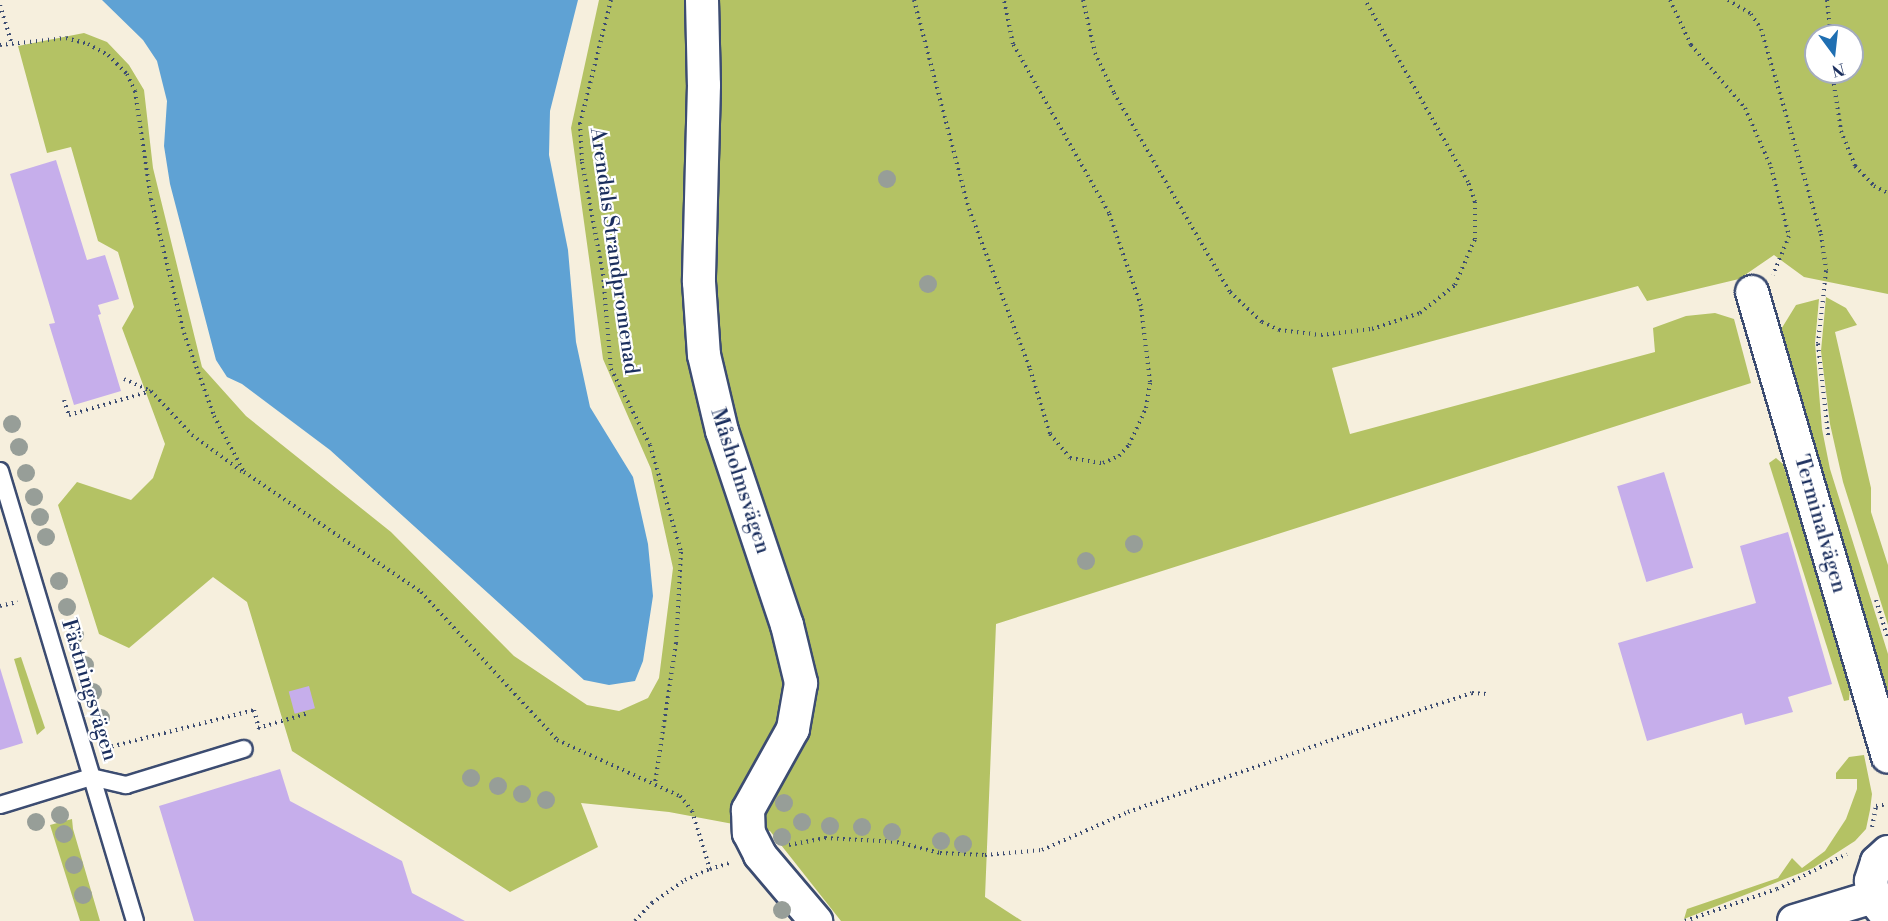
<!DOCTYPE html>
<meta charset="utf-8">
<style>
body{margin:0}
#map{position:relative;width:1888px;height:921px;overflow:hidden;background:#f6efdd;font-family:"Libre Bodoni",serif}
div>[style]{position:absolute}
.green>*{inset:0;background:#b4c264}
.water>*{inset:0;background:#5fa2d4}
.building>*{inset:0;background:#c6aeeb;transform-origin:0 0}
.path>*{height:4px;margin-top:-2px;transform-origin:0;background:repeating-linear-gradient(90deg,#3c4c71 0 1.5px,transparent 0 6px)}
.roads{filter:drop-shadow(2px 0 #3c4c71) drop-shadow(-2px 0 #3c4c71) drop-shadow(0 2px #3c4c71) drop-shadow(0 -2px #3c4c71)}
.service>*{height:16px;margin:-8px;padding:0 8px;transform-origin:8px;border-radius:8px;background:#fff}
.minor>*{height:32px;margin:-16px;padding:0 16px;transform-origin:16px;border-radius:16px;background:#fff}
.trees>*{width:18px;height:18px;margin:-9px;border-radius:50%;background:#979e98}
span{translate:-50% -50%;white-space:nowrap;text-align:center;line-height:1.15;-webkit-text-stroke:4.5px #fff;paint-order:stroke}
.street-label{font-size:21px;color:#1b2f5e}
.north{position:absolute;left:1804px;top:24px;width:60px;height:60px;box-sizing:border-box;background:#fff;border:2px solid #a4acbf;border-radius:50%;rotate:165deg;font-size:16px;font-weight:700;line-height:24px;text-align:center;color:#1b2f5e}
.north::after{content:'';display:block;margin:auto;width:21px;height:27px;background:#1f6fb2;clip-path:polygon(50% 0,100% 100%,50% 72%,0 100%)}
</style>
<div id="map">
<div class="green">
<i style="clip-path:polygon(evenodd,599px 0,1888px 0,1888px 294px,1804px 277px,1774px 255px,1739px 279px,1647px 301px,1638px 286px,1332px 368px,1350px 434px,1655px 352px,1653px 328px,1686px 316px,1715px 313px,1734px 319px,1751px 383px,996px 624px,985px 897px,1022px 921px,841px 921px,770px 831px,669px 812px,581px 803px,598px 847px,510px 892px,292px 751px,247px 602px,213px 577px,129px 648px,99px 634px,58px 505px,77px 482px,131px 500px,153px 478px,165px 444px,122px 328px,134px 307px,118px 252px,98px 241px,71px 147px,47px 153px,18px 46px,84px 33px,107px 42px,129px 65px,144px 90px,153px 168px,202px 367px,246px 416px,391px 532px,514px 656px,587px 705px,619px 711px,648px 698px,659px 678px,673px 568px,651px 469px,603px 359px,571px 128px,599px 0,1816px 36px,1852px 36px,1852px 72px,1816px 72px,1816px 36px)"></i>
<i style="clip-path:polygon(1826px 297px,1846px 308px,1857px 325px,1835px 332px,1871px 488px,1871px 512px,1888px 565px,1888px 625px,1843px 482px,1830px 424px,1821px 351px)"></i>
<i style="clip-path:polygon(1819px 299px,1815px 343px,1822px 429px,1830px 469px,1888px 654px,1888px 697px,1780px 331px,1796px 305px)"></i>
<i style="clip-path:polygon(1776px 458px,1783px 464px,1850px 687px,1849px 700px,1844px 701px,1769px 463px)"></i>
<i style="clip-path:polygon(21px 657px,45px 728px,37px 735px,14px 659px)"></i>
<i style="clip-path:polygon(1864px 755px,1872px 794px,1870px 810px,1866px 829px,1855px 841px,1813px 868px,1684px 919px,1687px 909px,1778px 878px,1792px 858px,1802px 868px,1825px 851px,1846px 819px,1857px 789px,1857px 779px,1836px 779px,1836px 773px,1849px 757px)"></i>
<i style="clip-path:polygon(72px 819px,73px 829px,100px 921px,80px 921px,50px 825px)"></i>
</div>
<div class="water">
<i style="clip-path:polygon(102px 0,578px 0,550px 111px,549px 155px,568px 250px,576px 342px,590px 407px,633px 477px,648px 544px,653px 596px,643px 661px,635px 681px,609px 685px,584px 680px,330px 450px,242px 384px,227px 377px,216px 360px,170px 184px,164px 146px,167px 101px,157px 61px,143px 40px)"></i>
</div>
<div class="building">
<i style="clip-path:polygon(56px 160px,87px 260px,105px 255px,119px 299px,98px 305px,101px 314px,98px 315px,121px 391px,74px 405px,49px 324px,55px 323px,10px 174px)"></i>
<i style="left:1664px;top:472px;width:100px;height:49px;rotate:73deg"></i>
<i style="clip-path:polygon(1788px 532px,1832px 684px,1788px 697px,1793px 712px,1745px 725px,1742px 713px,1647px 741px,1618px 643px,1756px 603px,1740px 546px)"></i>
<i style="clip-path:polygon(0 668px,23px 743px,0 750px)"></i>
<i style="left:309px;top:686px;width:23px;height:21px;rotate:75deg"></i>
<i style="clip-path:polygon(280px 769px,290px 801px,402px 861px,412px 893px,465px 921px,194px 921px,159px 806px)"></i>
</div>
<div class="path">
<i style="left:611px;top:0;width:127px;rotate:104.1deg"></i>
<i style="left:580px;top:123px;width:39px;rotate:87deg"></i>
<i style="left:582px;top:162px;width:114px;rotate:79.4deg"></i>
<i style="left:603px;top:274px;width:95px;rotate:85.2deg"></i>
<i style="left:611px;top:369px;width:85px;rotate:62.8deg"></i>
<i style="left:650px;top:445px;width:111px;rotate:73.8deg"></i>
<i style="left:681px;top:552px;width:91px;rotate:93.1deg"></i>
<i style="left:676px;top:643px;width:143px;rotate:98.5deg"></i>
<i style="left:914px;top:0;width:216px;rotate:75.3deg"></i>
<i style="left:969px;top:209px;width:171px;rotate:69.1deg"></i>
<i style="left:1030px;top:369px;width:68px;rotate:72.9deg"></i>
<i style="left:1050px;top:434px;width:31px;rotate:50deg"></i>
<i style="left:1070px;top:458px;width:33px;rotate:9deg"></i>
<i style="left:1103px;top:463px;width:17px;rotate:-24deg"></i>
<i style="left:1119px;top:456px;width:15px;rotate:-48deg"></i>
<i style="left:1129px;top:445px;width:41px;rotate:-65.3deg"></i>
<i style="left:1146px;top:408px;width:26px;rotate:-81deg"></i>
<i style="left:1150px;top:382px;width:77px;rotate:-96.8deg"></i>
<i style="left:1141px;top:306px;width:98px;rotate:-109deg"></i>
<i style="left:1109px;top:213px;width:194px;rotate:-119.6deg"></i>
<i style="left:1013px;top:44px;width:45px;rotate:-101.6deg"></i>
<i style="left:1083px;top:0;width:54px;rotate:77.2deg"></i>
<i style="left:1095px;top:53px;width:44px;rotate:64.6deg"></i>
<i style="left:1114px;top:93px;width:230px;rotate:59.8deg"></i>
<i style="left:1230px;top:292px;width:44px;rotate:43.2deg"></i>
<i style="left:1262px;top:322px;width:19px;rotate:25deg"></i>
<i style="left:1279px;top:330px;width:42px;rotate:6.8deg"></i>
<i style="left:1321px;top:335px;width:51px;rotate:-6.7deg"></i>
<i style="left:1372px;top:329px;width:51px;rotate:-18.4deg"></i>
<i style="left:1420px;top:313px;width:45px;rotate:-38.7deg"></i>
<i style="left:1455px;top:285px;width:50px;rotate:-66.5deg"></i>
<i style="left:1475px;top:239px;width:37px;rotate:-90deg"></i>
<i style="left:1475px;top:202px;width:21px;rotate:-109deg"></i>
<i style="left:1468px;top:182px;width:209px;rotate:-119.5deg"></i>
<i style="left:1670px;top:0;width:50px;rotate:65deg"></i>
<i style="left:1691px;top:45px;width:83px;rotate:49.4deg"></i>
<i style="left:1745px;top:108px;width:64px;rotate:66.2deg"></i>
<i style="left:1771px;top:167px;width:71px;rotate:75.4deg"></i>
<i style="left:1789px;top:236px;width:42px;rotate:112.3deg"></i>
<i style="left:1728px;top:0;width:27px;rotate:31deg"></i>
<i style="left:1751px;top:14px;width:18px;rotate:56deg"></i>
<i style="left:1761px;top:29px;width:214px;rotate:73.7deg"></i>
<i style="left:1821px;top:234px;width:37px;rotate:82deg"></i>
<i style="left:1826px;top:271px;width:73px;rotate:96.3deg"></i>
<i style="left:1818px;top:344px;width:92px;rotate:83.7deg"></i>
<i style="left:1827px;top:0;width:36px;rotate:84deg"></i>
<i style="left:0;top:5px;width:39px;rotate:73deg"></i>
<i style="left:0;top:45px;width:66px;rotate:-6.1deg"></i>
<i style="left:66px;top:38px;width:23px;rotate:15deg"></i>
<i style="left:88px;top:44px;width:23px;rotate:29deg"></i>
<i style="left:108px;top:55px;width:27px;rotate:45deg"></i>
<i style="left:127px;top:74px;width:19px;rotate:65deg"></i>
<i style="left:135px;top:91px;width:109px;rotate:81.6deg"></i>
<i style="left:151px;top:199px;width:138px;rotate:76.2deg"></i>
<i style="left:184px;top:333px;width:88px;rotate:70.1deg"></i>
<i style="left:214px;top:416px;width:64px;rotate:61.8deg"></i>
<i style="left:244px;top:472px;width:214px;rotate:34.1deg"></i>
<i style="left:421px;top:592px;width:201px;rotate:47.4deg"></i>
<i style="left:557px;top:740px;width:135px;rotate:24.5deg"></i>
<i style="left:680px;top:796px;width:19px;rotate:51deg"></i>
<i style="left:692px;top:811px;width:61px;rotate:72.8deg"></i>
<i style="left:710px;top:869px;width:21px;rotate:-17deg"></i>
<i style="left:1832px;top:72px;width:60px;rotate:81.3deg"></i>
<i style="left:1841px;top:131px;width:38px;rotate:68deg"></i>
<i style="left:1855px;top:166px;width:28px;rotate:46deg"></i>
<i style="left:1874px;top:186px;width:16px;rotate:27deg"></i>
<i style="left:124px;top:379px;width:30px;rotate:24deg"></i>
<i style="left:151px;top:391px;width:60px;rotate:47deg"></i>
<i style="left:192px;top:435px;width:63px;rotate:36deg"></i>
<i style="left:64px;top:400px;width:16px;rotate:72deg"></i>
<i style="left:69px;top:415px;width:85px;rotate:-16.3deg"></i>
<i style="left:1876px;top:600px;width:41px;rotate:72.9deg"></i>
<i style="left:0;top:606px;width:18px;rotate:-13deg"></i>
<i style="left:258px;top:728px;width:53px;rotate:-16.4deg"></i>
<i style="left:106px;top:748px;width:153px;rotate:-14.4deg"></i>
<i style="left:254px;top:710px;width:23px;rotate:75deg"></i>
<i style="left:1872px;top:827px;width:21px;rotate:-79deg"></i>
<i style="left:1876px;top:806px;width:12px;rotate:-9deg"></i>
<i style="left:789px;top:845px;width:37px;rotate:-11deg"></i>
<i style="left:825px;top:838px;width:72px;rotate:3.2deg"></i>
<i style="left:897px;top:842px;width:44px;rotate:14.3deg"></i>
<i style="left:940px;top:853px;width:45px;rotate:2.5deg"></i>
<i style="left:985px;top:855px;width:57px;rotate:-5deg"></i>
<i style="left:1042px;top:850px;width:94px;rotate:-23.8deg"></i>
<i style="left:1128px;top:812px;width:237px;rotate:-19.5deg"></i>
<i style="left:1351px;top:733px;width:127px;rotate:-18.3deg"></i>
<i style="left:1472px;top:693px;width:15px;rotate:4deg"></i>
<i style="left:635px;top:921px;width:25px;rotate:-47deg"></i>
<i style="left:652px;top:903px;width:40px;rotate:-34.9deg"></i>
<i style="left:685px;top:880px;width:27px;rotate:-24deg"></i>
<i style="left:1685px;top:921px;width:97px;rotate:-19.2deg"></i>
<i style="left:1777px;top:889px;width:78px;rotate:-26.6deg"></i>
</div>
<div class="roads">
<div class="service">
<i style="left:0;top:471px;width:470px;rotate:73.3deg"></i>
<i style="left:0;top:805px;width:95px;rotate:-17.1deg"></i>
<i style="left:91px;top:777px;width:36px;rotate:13deg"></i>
<i style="left:126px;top:785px;width:123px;rotate:-17deg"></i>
</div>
<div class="minor">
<i style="left:702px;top:0;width:85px;rotate:88.7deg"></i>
<i style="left:704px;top:85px;width:197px;rotate:91.5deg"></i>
<i style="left:699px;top:282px;width:73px;rotate:86.1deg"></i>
<i style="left:704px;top:355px;width:78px;rotate:76.7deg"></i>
<i style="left:722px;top:431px;width:205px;rotate:71.5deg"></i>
<i style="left:787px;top:625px;width:60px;rotate:76.4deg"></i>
<i style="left:801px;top:683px;width:47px;rotate:99.9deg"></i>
<i style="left:793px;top:729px;width:93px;rotate:119.1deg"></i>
<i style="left:748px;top:810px;width:23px;rotate:88deg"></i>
<i style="left:749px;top:833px;width:25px;rotate:63deg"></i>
<i style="left:760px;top:855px;width:87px;rotate:49.7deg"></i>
<i style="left:1752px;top:292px;width:484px;rotate:73.7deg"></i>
<i style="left:1888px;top:852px;width:15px;rotate:138deg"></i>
<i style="left:1877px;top:862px;width:20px;rotate:108deg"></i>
<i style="left:1871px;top:881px;width:20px;rotate:79deg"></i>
<i style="left:1875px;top:901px;width:21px;rotate:51deg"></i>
<i style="left:1794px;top:921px;width:83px;rotate:-16.9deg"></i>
</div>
</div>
<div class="trees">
<i style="left:887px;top:179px"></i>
<i style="left:928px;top:284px"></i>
<i style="left:12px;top:424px"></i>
<i style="left:19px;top:447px"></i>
<i style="left:26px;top:473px"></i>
<i style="left:34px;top:497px"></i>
<i style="left:40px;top:517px"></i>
<i style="left:46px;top:537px"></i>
<i style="left:1134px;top:544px"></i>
<i style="left:1086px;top:561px"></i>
<i style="left:59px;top:581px"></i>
<i style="left:67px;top:607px"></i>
<i style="left:75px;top:635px"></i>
<i style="left:85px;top:665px"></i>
<i style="left:93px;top:692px"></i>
<i style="left:101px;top:718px"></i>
<i style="left:471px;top:778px"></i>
<i style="left:498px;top:786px"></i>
<i style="left:522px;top:794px"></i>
<i style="left:546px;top:800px"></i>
<i style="left:784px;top:803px"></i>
<i style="left:60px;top:815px"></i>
<i style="left:36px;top:822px"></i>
<i style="left:802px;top:822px"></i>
<i style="left:830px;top:826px"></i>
<i style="left:862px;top:827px"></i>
<i style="left:892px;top:832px"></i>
<i style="left:64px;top:834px"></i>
<i style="left:782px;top:837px"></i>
<i style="left:941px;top:841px"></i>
<i style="left:963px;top:844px"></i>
<i style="left:74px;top:865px"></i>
<i style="left:83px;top:895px"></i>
<i style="left:782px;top:910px"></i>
</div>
<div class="street-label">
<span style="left:614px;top:251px;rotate:82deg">Arendals Strandpromenad</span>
<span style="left:740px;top:481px;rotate:72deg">Måsholmsvägen</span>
<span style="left:1820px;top:524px;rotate:74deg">Terminalvägen</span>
<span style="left:89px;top:690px;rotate:73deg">Fästningsvägen</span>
</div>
<div class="north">N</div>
</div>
